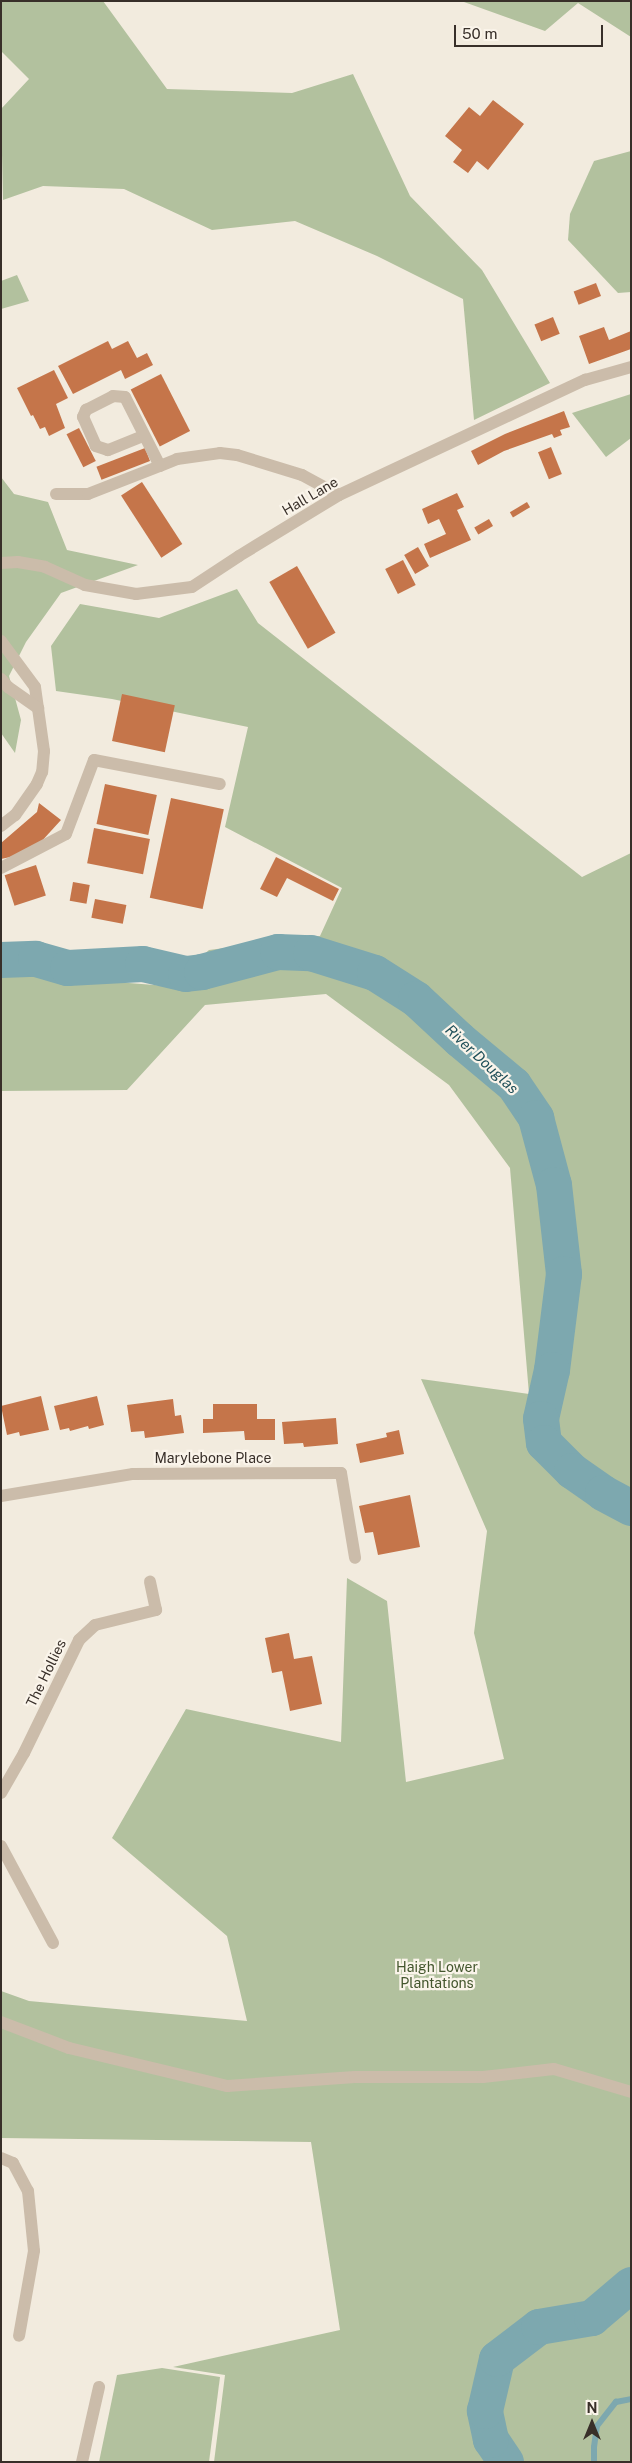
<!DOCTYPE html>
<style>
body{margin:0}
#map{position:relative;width:632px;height:2463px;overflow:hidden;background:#f2ebde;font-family:"Public Sans",sans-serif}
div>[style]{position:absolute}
.green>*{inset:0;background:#b2c19e}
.stream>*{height:6px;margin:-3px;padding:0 3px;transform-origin:3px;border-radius:3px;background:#7da8af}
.river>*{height:36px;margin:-18px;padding:0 18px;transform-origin:18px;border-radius:18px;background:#7da8af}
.building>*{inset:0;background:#c5754a;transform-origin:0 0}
.minor>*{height:12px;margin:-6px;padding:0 6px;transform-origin:6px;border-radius:6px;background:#cbbcaa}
span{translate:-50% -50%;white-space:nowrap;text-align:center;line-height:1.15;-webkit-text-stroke:4.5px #faf4ea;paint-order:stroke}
.street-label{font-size:14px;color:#382f29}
.park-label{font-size:14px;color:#43562d}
.water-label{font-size:15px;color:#1f4f59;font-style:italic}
.frame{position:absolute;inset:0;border:2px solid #382f29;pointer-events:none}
.north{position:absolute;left:567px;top:2398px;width:50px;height:50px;-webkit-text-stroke:4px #faf4ea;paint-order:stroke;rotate:0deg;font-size:14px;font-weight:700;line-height:20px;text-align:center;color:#382f29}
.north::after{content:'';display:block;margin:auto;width:18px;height:22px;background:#382f29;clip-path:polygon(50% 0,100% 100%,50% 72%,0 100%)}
.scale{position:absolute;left:454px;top:25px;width:149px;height:22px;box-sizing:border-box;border:2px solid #382f29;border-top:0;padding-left:6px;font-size:15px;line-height:18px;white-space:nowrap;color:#382f29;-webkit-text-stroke:4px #faf4ea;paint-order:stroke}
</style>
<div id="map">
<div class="green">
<i style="clip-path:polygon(1px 1px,103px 1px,167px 89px,292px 93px,353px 74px,410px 196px,482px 270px,550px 383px,474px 420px,463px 299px,377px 256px,295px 221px,212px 230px,124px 189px,43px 186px,3px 200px,1px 109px,29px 79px,1px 51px)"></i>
<i style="clip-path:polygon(466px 1px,631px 1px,631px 37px,578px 3px,545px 31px,464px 2px)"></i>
<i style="clip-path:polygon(631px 151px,631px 292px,618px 293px,568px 240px,570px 214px,594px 161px)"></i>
<i style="clip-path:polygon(17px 275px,29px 301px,1px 309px,1px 281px)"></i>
<i style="clip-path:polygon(631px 394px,631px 438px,606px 457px,572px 413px)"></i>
<i style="clip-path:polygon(1px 477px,14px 494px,48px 502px,67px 550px,138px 565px,61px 593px,26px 642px,9px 676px,21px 720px,15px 753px,1px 733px)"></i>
<i style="clip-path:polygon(237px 589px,258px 623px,582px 877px,631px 853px,631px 2462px,214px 2462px,225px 2375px,173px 2367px,340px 2330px,311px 2142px,1px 2138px,1px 1991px,29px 2001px,247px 2021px,227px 1936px,112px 1838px,186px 1709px,341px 1742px,347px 1578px,387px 1601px,406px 1782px,504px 1759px,474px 1633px,487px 1531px,421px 1379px,529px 1394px,510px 1168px,449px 1085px,326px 994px,205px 1005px,127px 1090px,1px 1091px,1px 973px,167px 986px,209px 950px,320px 936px,342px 888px,225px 827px,248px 727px,112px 699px,56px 691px,51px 646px,80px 604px,159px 618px)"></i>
<i style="clip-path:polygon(162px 2368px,220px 2377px,209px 2462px,99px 2462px,117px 2375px)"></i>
</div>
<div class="stream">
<i style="left:594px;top:2462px;width:15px;rotate:-90deg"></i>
<i style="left:594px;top:2447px;width:21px;rotate:-82deg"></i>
<i style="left:597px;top:2426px;width:31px;rotate:-52deg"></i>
<i style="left:616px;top:2402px;width:15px;rotate:-11deg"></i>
</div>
<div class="river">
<i style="left:1px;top:960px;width:35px;rotate:-2deg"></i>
<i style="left:36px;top:959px;width:33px;rotate:16deg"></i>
<i style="left:68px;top:968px;width:75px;rotate:-3.1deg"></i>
<i style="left:143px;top:964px;width:44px;rotate:13.1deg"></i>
<i style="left:186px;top:974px;width:16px;rotate:-7deg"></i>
<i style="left:202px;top:972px;width:79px;rotate:-14.7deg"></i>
<i style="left:278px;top:952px;width:33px;rotate:2deg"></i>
<i style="left:311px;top:953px;width:67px;rotate:17.4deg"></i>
<i style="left:375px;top:973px;width:49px;rotate:32.4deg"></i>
<i style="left:416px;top:999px;width:60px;rotate:43deg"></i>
<i style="left:460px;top:1040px;width:70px;rotate:39.8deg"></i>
<i style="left:514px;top:1085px;width:40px;rotate:56deg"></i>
<i style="left:536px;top:1118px;width:69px;rotate:75deg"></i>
<i style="left:554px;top:1185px;width:90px;rotate:83.6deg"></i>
<i style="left:564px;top:1274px;width:97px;rotate:97.1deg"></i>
<i style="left:552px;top:1370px;width:50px;rotate:102.7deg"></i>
<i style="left:541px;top:1419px;width:24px;rotate:83deg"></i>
<i style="left:544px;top:1443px;width:40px;rotate:45deg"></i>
<i style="left:572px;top:1471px;width:38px;rotate:35deg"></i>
<i style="left:603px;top:1493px;width:32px;rotate:28deg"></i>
<i style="left:506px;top:2462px;width:27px;rotate:-124deg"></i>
<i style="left:491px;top:2440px;width:30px;rotate:-102deg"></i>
<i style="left:485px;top:2411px;width:53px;rotate:-77deg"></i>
<i style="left:497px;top:2359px;width:53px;rotate:-37.3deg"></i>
<i style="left:539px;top:2327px;width:54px;rotate:-9.6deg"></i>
<i style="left:592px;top:2318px;width:51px;rotate:-40.2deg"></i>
</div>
<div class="building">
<i style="clip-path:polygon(493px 100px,524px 124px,488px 170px,477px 161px,468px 173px,453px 162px,462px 150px,445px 136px,469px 107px,480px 116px)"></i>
<i style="left:596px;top:283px;width:14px;height:24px;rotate:69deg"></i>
<i style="left:553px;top:317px;width:18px;height:20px;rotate:68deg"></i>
<i style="clip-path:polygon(604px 327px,609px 340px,631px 331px,631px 349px,589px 364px,579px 336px)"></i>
<i style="clip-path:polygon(108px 341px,112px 349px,128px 341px,137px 358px,147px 353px,153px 365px,125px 379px,121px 370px,73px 394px,58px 366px)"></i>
<i style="clip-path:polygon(54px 370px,68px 398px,56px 404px,65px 428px,49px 436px,45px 427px,40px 429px,33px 415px,31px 416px,17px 388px)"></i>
<i style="left:161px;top:374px;width:64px;height:34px;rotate:63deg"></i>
<i style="clip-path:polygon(564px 411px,570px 427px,560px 430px,562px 435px,554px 438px,552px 434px,504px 451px,478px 465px,471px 451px,505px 434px)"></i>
<i style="left:79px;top:428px;width:37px;height:14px;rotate:63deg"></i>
<i style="left:551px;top:447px;width:29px;height:14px;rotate:68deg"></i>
<i style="left:145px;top:448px;width:14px;height:52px;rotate:69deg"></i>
<i style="left:142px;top:482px;width:74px;height:25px;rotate:57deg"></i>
<i style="clip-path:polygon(457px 493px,464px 507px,457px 510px,471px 540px,430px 558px,424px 544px,446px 534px,439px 519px,428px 524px,422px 509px)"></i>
<i style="left:527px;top:502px;width:6px;height:20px;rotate:59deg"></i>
<i style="left:489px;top:519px;width:8px;height:17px;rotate:60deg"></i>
<i style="left:418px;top:547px;width:22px;height:16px;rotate:60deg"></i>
<i style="left:403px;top:560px;width:28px;height:20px;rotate:63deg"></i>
<i style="left:297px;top:566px;width:77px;height:32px;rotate:60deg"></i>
<i style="left:122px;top:694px;width:54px;height:48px;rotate:12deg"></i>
<i style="left:105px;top:784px;width:53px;height:41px;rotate:12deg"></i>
<i style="left:171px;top:798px;width:54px;height:102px;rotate:12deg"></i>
<i style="clip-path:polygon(39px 803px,61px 820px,40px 843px,15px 856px,1px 859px,1px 843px,37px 812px)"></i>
<i style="left:94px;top:828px;width:57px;height:36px;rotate:11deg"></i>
<i style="clip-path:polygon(276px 857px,339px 889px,333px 901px,287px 878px,277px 897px,260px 889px)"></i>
<i style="left:36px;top:865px;width:32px;height:33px;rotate:72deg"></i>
<i style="left:73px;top:882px;width:17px;height:19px;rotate:10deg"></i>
<i style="left:95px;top:899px;width:32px;height:19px;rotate:11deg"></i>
<i style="clip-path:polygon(41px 1396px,49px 1430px,20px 1436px,19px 1432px,7px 1435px,1px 1406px)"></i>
<i style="clip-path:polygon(97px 1396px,104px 1425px,89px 1429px,88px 1426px,70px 1431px,69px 1428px,60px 1430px,54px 1406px)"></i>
<i style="clip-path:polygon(173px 1399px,175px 1416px,181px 1415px,184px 1433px,145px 1438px,144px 1431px,131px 1432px,127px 1405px)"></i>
<i style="clip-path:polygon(213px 1404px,257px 1404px,257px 1419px,275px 1419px,275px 1440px,245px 1440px,244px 1431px,203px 1433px,203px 1419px,213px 1419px)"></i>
<i style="clip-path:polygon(336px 1418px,338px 1444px,304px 1447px,303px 1443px,284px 1444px,282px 1422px)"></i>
<i style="clip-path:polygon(399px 1430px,404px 1454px,360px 1463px,356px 1444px,387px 1437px,386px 1433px)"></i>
<i style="clip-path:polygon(410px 1495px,420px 1547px,378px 1555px,373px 1532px,365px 1533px,359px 1506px)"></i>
<i style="clip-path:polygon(289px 1633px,294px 1659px,312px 1656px,322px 1704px,290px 1711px,282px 1671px,272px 1673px,265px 1638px)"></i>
</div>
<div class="minor">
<i style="left:143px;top:436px;width:38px;rotate:158deg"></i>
<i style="left:108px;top:450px;width:13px;rotate:-162deg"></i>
<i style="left:96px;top:446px;width:32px;rotate:-114deg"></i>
<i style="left:83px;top:417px;width:8px;rotate:-67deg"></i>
<i style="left:86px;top:410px;width:30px;rotate:-27deg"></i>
<i style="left:113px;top:396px;width:12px;rotate:5deg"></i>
<i style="left:125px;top:397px;width:77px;rotate:63.1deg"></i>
<i style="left:160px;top:466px;width:18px;rotate:-22deg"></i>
<i style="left:177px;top:459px;width:43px;rotate:-7.9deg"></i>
<i style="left:220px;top:453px;width:17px;rotate:7deg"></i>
<i style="left:237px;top:455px;width:68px;rotate:17.1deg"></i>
<i style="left:302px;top:475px;width:42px;rotate:28.4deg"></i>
<i style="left:56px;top:494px;width:32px"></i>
<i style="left:88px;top:494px;width:77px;rotate:-21.3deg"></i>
<i style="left:1px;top:563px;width:17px;rotate:-3deg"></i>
<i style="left:18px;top:562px;width:27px;rotate:10deg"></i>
<i style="left:45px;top:567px;width:44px;rotate:24.2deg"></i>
<i style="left:85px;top:585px;width:52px;rotate:10deg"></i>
<i style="left:136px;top:594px;width:56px;rotate:-7.1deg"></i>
<i style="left:192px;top:587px;width:56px;rotate:-33.4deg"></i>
<i style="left:239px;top:556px;width:117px;rotate:-31.4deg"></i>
<i style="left:339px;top:495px;width:272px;rotate:-25.1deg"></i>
<i style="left:585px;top:380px;width:48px;rotate:-15.8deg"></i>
<i style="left:1px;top:641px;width:57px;rotate:53.5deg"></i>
<i style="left:35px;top:687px;width:65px;rotate:82deg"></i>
<i style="left:44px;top:751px;width:21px;rotate:95deg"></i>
<i style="left:42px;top:772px;width:13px;rotate:113deg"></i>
<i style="left:37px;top:784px;width:38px;rotate:125deg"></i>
<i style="left:15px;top:815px;width:18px;rotate:142deg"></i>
<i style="left:1px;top:679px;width:11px;rotate:49deg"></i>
<i style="left:8px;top:687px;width:37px;rotate:35deg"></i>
<i style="left:1px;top:868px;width:73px;rotate:-27.6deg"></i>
<i style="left:66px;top:834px;width:79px;rotate:-69.3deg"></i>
<i style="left:94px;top:760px;width:128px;rotate:10.8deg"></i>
<i style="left:1px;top:1496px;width:134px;rotate:-9.5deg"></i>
<i style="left:133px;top:1474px;width:208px;rotate:-0.3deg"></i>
<i style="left:341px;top:1473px;width:86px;rotate:80.6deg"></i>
<i style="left:1px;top:1793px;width:46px;rotate:-60.1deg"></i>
<i style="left:24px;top:1753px;width:126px;rotate:-64deg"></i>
<i style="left:79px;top:1640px;width:22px;rotate:-43deg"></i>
<i style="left:95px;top:1625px;width:63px;rotate:-13.8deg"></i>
<i style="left:156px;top:1610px;width:29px;rotate:-102deg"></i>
<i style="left:1px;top:1846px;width:110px;rotate:61.8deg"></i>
<i style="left:1px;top:2022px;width:73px;rotate:20.9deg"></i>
<i style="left:69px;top:2048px;width:163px;rotate:13.5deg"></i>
<i style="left:227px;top:2086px;width:128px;rotate:-4deg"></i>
<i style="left:355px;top:2077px;width:128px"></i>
<i style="left:483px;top:2077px;width:71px;rotate:-6.4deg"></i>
<i style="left:554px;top:2069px;width:80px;rotate:16.6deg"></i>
<i style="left:1px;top:2158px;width:13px;rotate:23deg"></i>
<i style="left:13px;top:2163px;width:32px;rotate:62deg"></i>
<i style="left:28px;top:2191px;width:60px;rotate:84.3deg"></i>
<i style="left:34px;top:2251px;width:86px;rotate:100deg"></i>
<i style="left:82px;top:2462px;width:77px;rotate:-77.2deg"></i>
</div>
<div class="street-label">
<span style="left:310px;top:496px;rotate:-30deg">Hall Lane</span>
<span style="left:213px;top:1458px">Marylebone Place</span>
<span style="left:46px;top:1673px;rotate:-64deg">The Hollies</span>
</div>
<div class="park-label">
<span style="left:437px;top:1975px">Haigh Lower<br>Plantations</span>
</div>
<div class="water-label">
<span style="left:482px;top:1059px;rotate:43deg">River Douglas</span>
</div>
<div class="frame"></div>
<div class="north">N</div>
<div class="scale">50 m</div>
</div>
